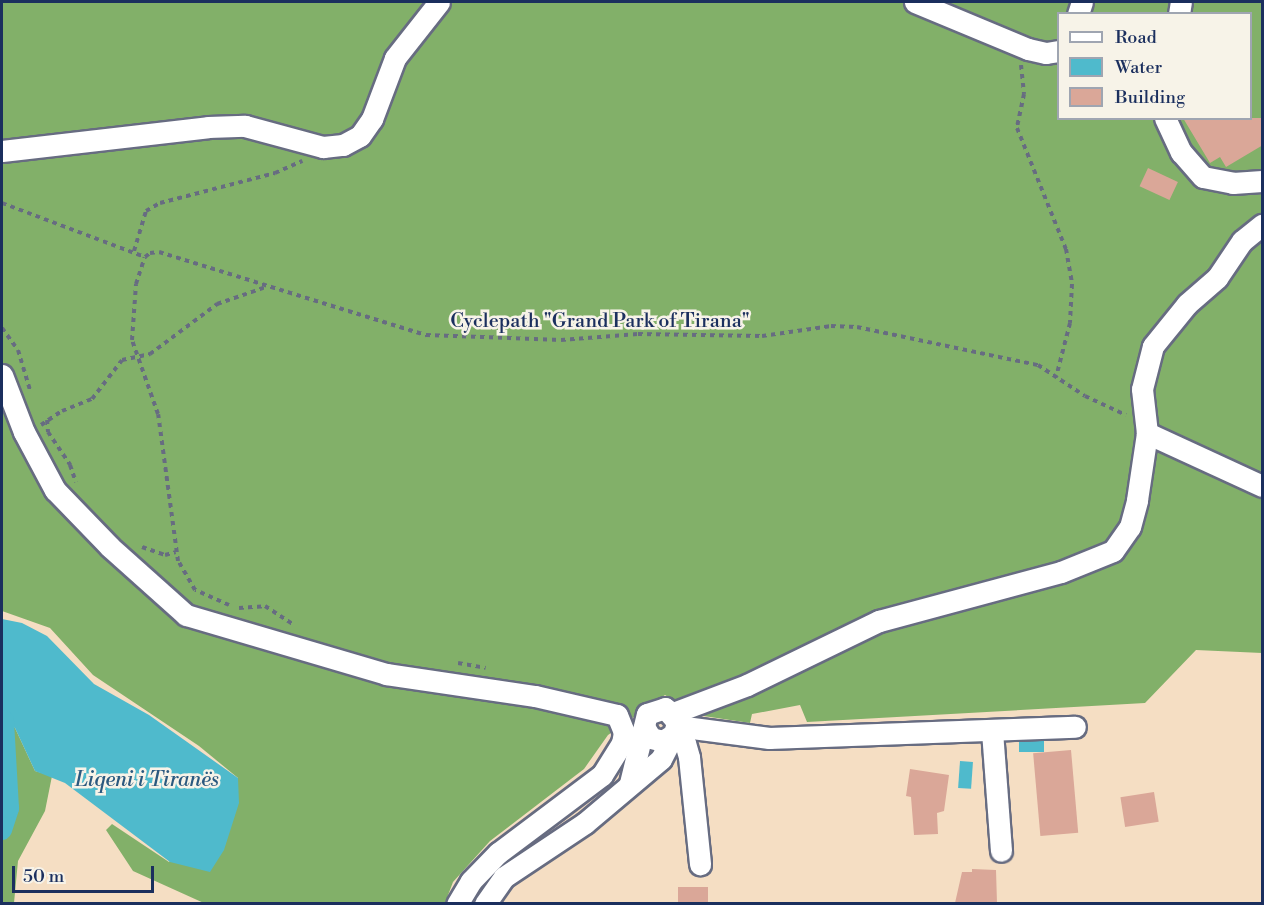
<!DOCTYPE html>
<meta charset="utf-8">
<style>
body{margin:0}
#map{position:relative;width:1264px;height:905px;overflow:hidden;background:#f5dec3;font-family:"Libre Bodoni",serif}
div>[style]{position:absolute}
.forest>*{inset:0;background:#82b069}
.water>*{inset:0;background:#4fbacc;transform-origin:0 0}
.canal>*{height:20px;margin:-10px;padding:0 10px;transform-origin:10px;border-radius:10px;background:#4fbacc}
.building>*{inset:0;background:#daa798;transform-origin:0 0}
.path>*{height:4px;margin-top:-2px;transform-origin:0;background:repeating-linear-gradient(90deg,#676c81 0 4.5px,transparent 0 9px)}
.roads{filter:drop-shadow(2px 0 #676c81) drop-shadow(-2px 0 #676c81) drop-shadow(0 2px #676c81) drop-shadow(0 -2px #676c81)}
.minor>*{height:21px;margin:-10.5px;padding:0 10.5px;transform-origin:10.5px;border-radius:10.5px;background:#fff}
span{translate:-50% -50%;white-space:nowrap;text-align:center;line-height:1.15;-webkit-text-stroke:5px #f7f3e8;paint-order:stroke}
.street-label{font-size:20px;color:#1b2f5e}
.water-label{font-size:21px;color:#2b597f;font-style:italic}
.frame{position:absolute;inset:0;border:3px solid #1b2f5e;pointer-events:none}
.legend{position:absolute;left:1057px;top:12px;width:195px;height:108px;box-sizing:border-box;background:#f7f3e8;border:2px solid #9fa5b1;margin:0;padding:8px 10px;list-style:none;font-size:18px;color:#1b2f5e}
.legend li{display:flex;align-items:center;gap:12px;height:30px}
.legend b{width:30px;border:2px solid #9fa5b1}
.scale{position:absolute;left:12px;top:866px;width:142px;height:27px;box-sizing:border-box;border:3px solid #1b2f5e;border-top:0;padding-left:8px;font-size:18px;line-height:21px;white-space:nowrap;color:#1b2f5e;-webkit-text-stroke:4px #f7f3e8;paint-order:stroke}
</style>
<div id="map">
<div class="forest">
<i style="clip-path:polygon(evenodd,2px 2px,1262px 2px,1262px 653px,1196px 650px,1145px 703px,807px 722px,800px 705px,752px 714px,750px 723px,697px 715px,665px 695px,608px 735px,584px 769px,490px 841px,453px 882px,445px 903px,206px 904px,133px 871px,106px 830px,112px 824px,169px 862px,238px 778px,199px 746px,93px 675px,50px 628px,2px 611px,2px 2px,1058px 14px,1250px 14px,1250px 118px,1058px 118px,1058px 14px)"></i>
<i style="clip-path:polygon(2px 719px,9px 721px,15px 728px,35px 771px,52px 776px,45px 811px,18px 861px,14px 903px,2px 904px)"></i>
</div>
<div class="water">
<i style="clip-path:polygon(2px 619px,22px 623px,47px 636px,94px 684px,149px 715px,238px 778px,239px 803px,224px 850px,210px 872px,170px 862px,65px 783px,35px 771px,15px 728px,2px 719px)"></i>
<i style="left:1044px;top:740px;width:12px;height:25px;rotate:90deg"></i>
<i style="left:960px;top:761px;width:13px;height:27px;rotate:4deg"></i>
</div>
<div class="canal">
<i style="left:2px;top:830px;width:23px;rotate:-72deg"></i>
<i style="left:9px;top:808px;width:88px;rotate:-93.3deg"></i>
</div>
<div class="building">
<i style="clip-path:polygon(1183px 118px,1263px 118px,1263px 145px,1226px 167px,1220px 157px,1210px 163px)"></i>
<i style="left:1148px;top:168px;width:33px;height:20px;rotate:25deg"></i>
<i style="left:1071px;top:750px;width:83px;height:38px;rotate:85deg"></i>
<i style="clip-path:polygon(910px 769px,949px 775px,944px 811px,937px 813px,938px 834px,914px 835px,911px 797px,906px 796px)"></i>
<i style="left:1154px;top:792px;width:30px;height:34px;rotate:81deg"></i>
<i style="clip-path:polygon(972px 869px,996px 870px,997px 903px,955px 903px,962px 872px,972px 872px)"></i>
<i style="left:708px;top:887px;width:16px;height:30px;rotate:90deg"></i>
</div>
<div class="path">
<i style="left:1021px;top:65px;width:29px;rotate:84deg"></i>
<i style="left:1024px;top:94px;width:35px;rotate:102deg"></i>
<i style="left:1017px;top:128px;width:131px;rotate:68deg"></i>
<i style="left:1066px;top:249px;width:36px;rotate:80deg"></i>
<i style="left:1072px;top:284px;width:39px;rotate:93deg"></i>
<i style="left:1070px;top:323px;width:56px;rotate:104.5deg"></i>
<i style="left:2px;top:203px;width:153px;rotate:20.7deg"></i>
<i style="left:134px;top:251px;width:42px;rotate:-73.3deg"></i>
<i style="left:146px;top:211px;width:16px;rotate:-30deg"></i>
<i style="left:160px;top:203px;width:119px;rotate:-14.6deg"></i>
<i style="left:275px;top:173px;width:30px;rotate:-24deg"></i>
<i style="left:2px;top:328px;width:27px;rotate:54deg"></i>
<i style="left:18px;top:350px;width:42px;rotate:73.3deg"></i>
<i style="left:47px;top:420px;width:12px;rotate:85deg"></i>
<i style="left:48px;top:432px;width:40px;rotate:56deg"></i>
<i style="left:70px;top:465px;width:18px;rotate:71deg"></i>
<i style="left:41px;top:425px;width:25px;rotate:-34deg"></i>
<i style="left:62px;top:411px;width:32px;rotate:-22deg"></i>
<i style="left:92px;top:399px;width:49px;rotate:-52.4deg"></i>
<i style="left:122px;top:360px;width:29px;rotate:-12deg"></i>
<i style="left:150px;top:354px;width:84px;rotate:-36.7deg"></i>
<i style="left:217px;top:304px;width:52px;rotate:-19.1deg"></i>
<i style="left:142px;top:547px;width:24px;rotate:19deg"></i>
<i style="left:165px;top:555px;width:11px;rotate:-15deg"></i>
<i style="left:229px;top:605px;width:37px;rotate:-156deg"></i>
<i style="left:195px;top:590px;width:34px;rotate:-120deg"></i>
<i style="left:178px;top:561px;width:148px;rotate:-97.7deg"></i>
<i style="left:158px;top:414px;width:78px;rotate:-109.4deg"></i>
<i style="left:132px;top:340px;width:56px;rotate:-85.9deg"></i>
<i style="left:136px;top:284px;width:28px;rotate:-72deg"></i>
<i style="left:145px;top:257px;width:6px;rotate:-39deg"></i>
<i style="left:150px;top:253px;width:9px;rotate:-6deg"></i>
<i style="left:159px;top:252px;width:280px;rotate:17.3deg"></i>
<i style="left:426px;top:335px;width:135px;rotate:2.1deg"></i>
<i style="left:561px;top:340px;width:77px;rotate:-4.5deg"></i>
<i style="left:638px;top:334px;width:124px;rotate:0.9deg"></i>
<i style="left:762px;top:336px;width:70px;rotate:-8.2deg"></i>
<i style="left:831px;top:326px;width:26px;rotate:2deg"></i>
<i style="left:857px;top:327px;width:185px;rotate:11.9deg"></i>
<i style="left:1038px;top:365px;width:56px;rotate:33.4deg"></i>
<i style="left:1085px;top:396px;width:45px;rotate:24.9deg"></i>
<i style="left:239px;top:608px;width:26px;rotate:-4deg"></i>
<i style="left:265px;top:606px;width:35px;rotate:33deg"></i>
<i style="left:458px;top:663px;width:28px;rotate:10deg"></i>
</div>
<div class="roads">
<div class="minor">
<i style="left:915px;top:2px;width:122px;rotate:22.6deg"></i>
<i style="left:1028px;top:49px;width:18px;rotate:13deg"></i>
<i style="left:1046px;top:53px;width:12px;rotate:-9deg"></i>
<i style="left:1078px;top:14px;width:13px;rotate:-72deg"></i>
<i style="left:1179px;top:14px;width:12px;rotate:-81deg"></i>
<i style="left:1165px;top:118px;width:38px;rotate:65deg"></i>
<i style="left:1181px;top:152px;width:33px;rotate:49deg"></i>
<i style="left:1203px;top:177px;width:31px;rotate:11deg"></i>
<i style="left:1233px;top:183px;width:29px;rotate:-4deg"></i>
<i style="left:2px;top:151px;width:207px;rotate:-6.6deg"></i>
<i style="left:208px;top:127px;width:37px;rotate:-2deg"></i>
<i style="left:245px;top:126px;width:81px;rotate:15.1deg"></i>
<i style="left:323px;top:147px;width:20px;rotate:-6deg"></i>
<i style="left:343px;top:145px;width:19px;rotate:-28deg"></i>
<i style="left:360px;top:136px;width:21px;rotate:-55deg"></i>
<i style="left:372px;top:119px;width:65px;rotate:-69.3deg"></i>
<i style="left:395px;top:58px;width:71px;rotate:-51.8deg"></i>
<i style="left:2px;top:375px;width:61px;rotate:68.9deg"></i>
<i style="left:24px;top:432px;width:66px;rotate:61.9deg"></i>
<i style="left:55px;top:490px;width:79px;rotate:46deg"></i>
<i style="left:110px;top:547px;width:102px;rotate:41.8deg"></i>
<i style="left:186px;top:615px;width:209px;rotate:16.4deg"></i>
<i style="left:386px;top:674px;width:151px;rotate:8.4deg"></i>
<i style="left:535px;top:696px;width:84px;rotate:13deg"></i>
<i style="left:617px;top:715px;width:18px;rotate:68deg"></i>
<i style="left:624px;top:732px;width:11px;rotate:100deg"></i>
<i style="left:622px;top:743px;width:38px;rotate:122deg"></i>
<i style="left:602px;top:775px;width:130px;rotate:143.1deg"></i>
<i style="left:498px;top:853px;width:39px;rotate:134deg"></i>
<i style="left:471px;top:881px;width:27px;rotate:121deg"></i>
<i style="left:1147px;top:433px;width:127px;rotate:24.7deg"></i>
<i style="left:673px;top:713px;width:79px;rotate:-20.7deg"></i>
<i style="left:747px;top:685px;width:147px;rotate:-25.9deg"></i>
<i style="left:879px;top:621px;width:188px;rotate:-15.1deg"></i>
<i style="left:1061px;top:572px;width:56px;rotate:-22deg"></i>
<i style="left:1113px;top:551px;width:29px;rotate:-55deg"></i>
<i style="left:1130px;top:527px;width:28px;rotate:-75deg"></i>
<i style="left:1137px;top:500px;width:68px;rotate:-81.5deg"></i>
<i style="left:1147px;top:433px;width:44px;rotate:-96.5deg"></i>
<i style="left:1142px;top:389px;width:44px;rotate:-75.7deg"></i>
<i style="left:1153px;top:346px;width:54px;rotate:-51deg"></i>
<i style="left:1187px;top:304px;width:40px;rotate:-41deg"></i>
<i style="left:1217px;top:278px;width:45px;rotate:-56deg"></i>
<i style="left:1242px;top:241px;width:26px;rotate:-39deg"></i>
<i style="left:677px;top:726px;width:93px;rotate:7.4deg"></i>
<i style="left:769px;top:738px;width:306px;rotate:-2.1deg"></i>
<i style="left:992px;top:731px;width:120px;rotate:85.7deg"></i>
<i style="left:674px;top:734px;width:14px;rotate:39deg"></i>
<i style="left:685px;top:743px;width:15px;rotate:74deg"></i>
<i style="left:689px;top:757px;width:108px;rotate:84.1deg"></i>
<i style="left:630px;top:783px;width:71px;rotate:-76.2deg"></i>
<i style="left:647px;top:714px;width:19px;rotate:-18deg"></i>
<i style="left:665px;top:708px;width:18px;rotate:49deg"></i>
<i style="left:677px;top:722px;width:12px;rotate:104deg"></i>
<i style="left:674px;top:734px;width:13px;rotate:148deg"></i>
<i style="left:663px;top:741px;width:12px;rotate:-166deg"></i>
<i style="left:651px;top:738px;width:13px;rotate:-122deg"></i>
<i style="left:485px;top:904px;width:33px;rotate:-55deg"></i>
<i style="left:504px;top:877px;width:97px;rotate:-33.7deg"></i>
<i style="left:585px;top:823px;width:99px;rotate:-40.1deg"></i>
<i style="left:661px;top:759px;width:27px;rotate:-63deg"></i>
</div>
</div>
<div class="street-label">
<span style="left:600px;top:321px">Cyclepath "Grand Park of Tirana"</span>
</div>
<div class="water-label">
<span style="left:147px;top:780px">Liqeni i Tiranës</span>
</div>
<div class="frame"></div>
<ul class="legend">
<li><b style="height:8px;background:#fff"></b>Road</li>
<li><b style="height:16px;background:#4fbacc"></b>Water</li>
<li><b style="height:16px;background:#daa798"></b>Building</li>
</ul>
<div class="scale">50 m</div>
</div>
